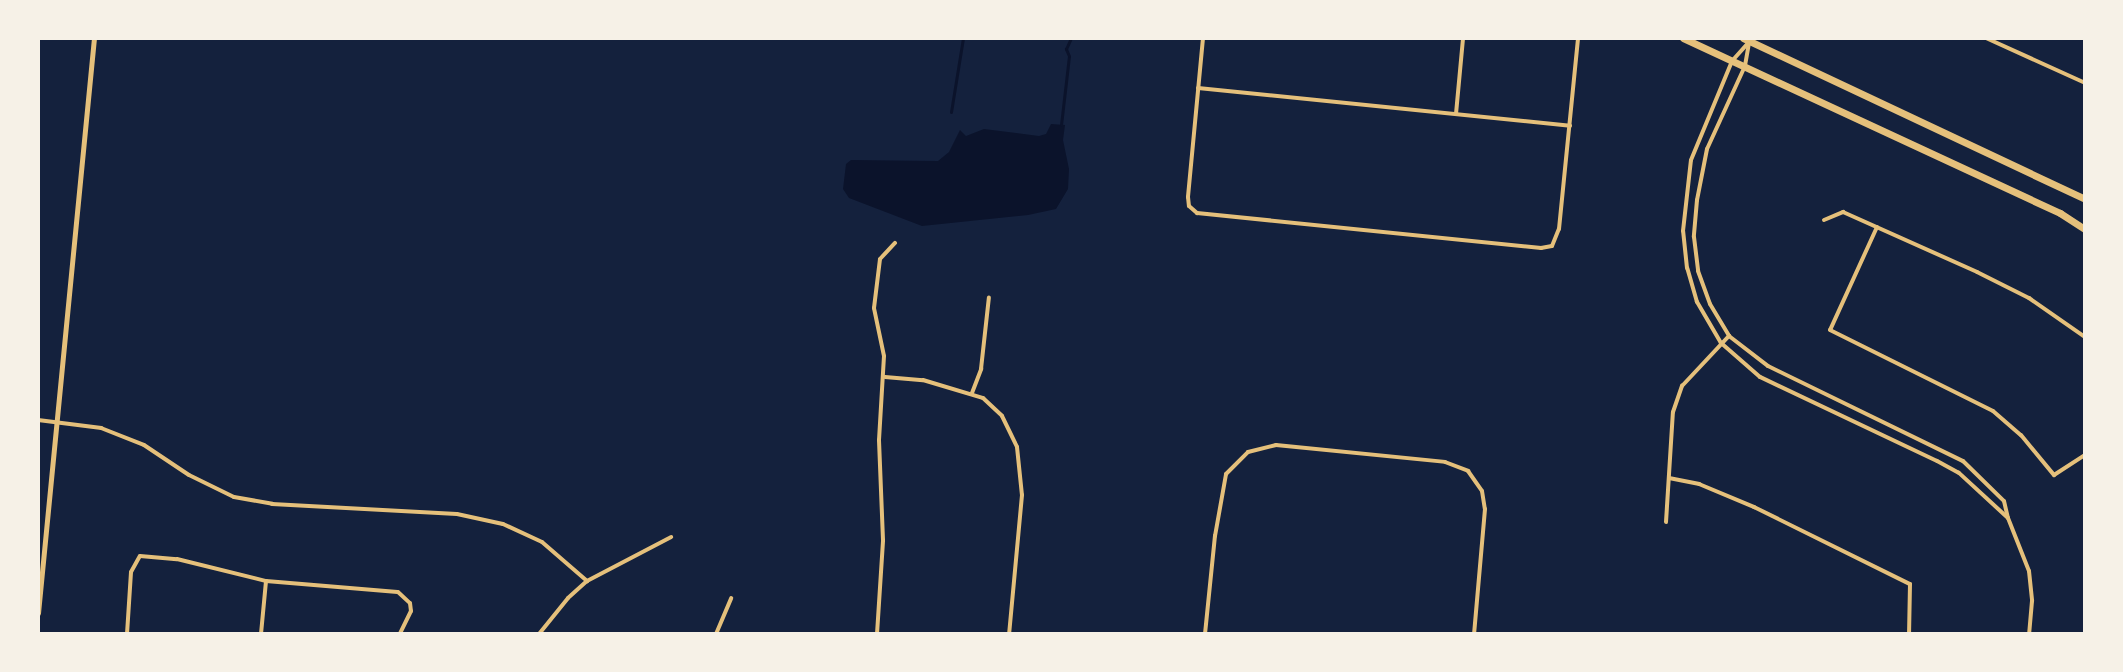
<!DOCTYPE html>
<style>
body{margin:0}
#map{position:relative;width:2123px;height:672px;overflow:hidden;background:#14213d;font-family:"Fira Sans Condensed",sans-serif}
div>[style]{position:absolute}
.water>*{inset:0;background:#0b132b}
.stream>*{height:3px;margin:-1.5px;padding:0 1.5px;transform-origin:1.5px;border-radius:1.5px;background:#0b132b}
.minor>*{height:4px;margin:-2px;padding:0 2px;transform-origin:2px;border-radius:2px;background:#e5c07b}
.tertiary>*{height:5px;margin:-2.5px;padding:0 2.5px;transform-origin:2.5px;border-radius:2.5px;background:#e5c07b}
.primary>*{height:7px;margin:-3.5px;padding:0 3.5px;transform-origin:3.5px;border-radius:3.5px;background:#e5c07b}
span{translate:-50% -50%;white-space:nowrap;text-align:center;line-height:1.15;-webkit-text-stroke:6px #f6f1e7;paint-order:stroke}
.frame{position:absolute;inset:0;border:40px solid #f6f1e7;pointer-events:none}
</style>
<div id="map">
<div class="water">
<i style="clip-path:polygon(1051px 124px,1065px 125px,1063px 140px,1069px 169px,1068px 189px,1056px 209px,1028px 215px,922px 226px,849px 198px,843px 189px,846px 164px,851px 160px,938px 161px,949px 152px,960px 130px,966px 136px,984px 129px,1039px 136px,1046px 134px)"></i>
</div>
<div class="stream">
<i style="left:951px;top:112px;width:75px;rotate:-80.8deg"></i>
<i style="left:1061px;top:125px;width:69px;rotate:-83.4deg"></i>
<i style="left:1069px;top:56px;width:8px;rotate:-113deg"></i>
<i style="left:1066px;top:49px;width:12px;rotate:-66deg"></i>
</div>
<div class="minor">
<i style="left:1203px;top:38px;width:160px;rotate:95.4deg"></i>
<i style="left:1188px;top:197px;width:9px;rotate:84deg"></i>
<i style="left:1189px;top:206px;width:11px;rotate:41deg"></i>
<i style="left:1197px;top:213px;width:346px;rotate:5.8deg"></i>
<i style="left:1541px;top:248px;width:11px;rotate:-10deg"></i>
<i style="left:1552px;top:246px;width:18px;rotate:-68deg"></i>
<i style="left:1559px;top:229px;width:192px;rotate:-84.3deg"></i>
<i style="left:1986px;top:38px;width:109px;rotate:24.4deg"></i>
<i style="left:1749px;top:43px;width:23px;rotate:100deg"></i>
<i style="left:1745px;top:66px;width:91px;rotate:114.6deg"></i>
<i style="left:1707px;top:149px;width:52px;rotate:101.1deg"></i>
<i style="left:1697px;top:200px;width:37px;rotate:95deg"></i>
<i style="left:1694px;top:237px;width:34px;rotate:83deg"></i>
<i style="left:1698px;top:271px;width:35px;rotate:70deg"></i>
<i style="left:1710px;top:304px;width:37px;rotate:59deg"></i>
<i style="left:1729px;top:336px;width:49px;rotate:37.6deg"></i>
<i style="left:1768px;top:366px;width:217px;rotate:26deg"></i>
<i style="left:1963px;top:461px;width:57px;rotate:44.3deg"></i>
<i style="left:2004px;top:501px;width:17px;rotate:77deg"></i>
<i style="left:2008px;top:518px;width:67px;rotate:-137.4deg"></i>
<i style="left:1959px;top:473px;width:25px;rotate:-151deg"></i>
<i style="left:1937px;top:461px;width:196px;rotate:-154.6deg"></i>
<i style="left:1760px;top:377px;width:52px;rotate:-138.9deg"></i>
<i style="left:1721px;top:343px;width:48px;rotate:-120.3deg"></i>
<i style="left:1697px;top:302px;width:35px;rotate:-106deg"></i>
<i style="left:1687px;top:268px;width:37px;rotate:-96deg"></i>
<i style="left:1683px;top:231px;width:71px;rotate:-83.6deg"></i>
<i style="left:1691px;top:160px;width:107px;rotate:-67.5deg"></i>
<i style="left:1732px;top:61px;width:27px;rotate:-48deg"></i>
<i style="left:1198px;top:88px;width:374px;rotate:5.8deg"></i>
<i style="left:1456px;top:114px;width:76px;rotate:-84.7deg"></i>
<i style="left:1824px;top:220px;width:21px;rotate:-23deg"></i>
<i style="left:1843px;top:212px;width:147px;rotate:24.1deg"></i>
<i style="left:1977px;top:272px;width:58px;rotate:26.6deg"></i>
<i style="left:2029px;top:298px;width:68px;rotate:34.9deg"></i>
<i style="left:1877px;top:227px;width:113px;rotate:114.5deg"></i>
<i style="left:1830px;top:330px;width:182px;rotate:26.4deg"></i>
<i style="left:1993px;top:411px;width:37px;rotate:41deg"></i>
<i style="left:2021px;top:435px;width:52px;rotate:50.5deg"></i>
<i style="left:2054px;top:475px;width:37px;rotate:-33deg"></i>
<i style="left:885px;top:377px;width:38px;rotate:5deg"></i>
<i style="left:923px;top:380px;width:63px;rotate:16.7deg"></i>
<i style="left:983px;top:398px;width:26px;rotate:43deg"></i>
<i style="left:1002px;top:416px;width:34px;rotate:64deg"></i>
<i style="left:1017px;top:447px;width:48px;rotate:84.1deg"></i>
<i style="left:1022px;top:495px;width:140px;rotate:95.3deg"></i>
<i style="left:972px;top:393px;width:26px;rotate:-69deg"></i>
<i style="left:981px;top:369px;width:72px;rotate:-83.7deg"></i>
<i style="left:38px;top:420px;width:64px;rotate:7.2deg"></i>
<i style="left:101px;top:428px;width:46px;rotate:21.6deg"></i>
<i style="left:144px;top:445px;width:54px;rotate:33.7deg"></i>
<i style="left:189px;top:475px;width:50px;rotate:26.1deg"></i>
<i style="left:234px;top:497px;width:39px;rotate:10deg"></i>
<i style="left:272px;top:504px;width:185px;rotate:3.1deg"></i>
<i style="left:457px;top:514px;width:47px;rotate:12.3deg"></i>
<i style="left:503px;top:524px;width:43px;rotate:24.8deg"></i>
<i style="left:542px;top:542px;width:60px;rotate:40.9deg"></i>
<i style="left:1669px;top:478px;width:31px;rotate:11deg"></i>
<i style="left:1699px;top:484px;width:60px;rotate:22.7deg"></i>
<i style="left:1754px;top:507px;width:174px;rotate:26.3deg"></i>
<i style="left:1910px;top:584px;width:50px;rotate:91.1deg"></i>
<i style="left:2008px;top:518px;width:57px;rotate:68.4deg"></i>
<i style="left:2029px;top:571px;width:30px;rotate:84deg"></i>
<i style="left:2032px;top:601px;width:33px;rotate:95deg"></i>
<i style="left:1666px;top:522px;width:110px;rotate:-86.4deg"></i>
<i style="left:1673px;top:412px;width:28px;rotate:-71deg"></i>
<i style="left:1682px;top:386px;width:69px;rotate:-46.8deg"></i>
<i style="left:127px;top:634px;width:62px;rotate:-86.3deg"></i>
<i style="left:131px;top:572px;width:18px;rotate:-61deg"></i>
<i style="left:140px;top:556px;width:37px;rotate:5deg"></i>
<i style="left:177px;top:559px;width:92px;rotate:13.9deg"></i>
<i style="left:266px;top:581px;width:132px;rotate:4.8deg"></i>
<i style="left:398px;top:592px;width:16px;rotate:43deg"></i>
<i style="left:410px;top:603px;width:8px;rotate:83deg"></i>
<i style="left:411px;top:611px;width:25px;rotate:116deg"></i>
<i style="left:261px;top:634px;width:53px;rotate:-84.6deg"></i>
<i style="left:539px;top:634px;width:46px;rotate:-51.1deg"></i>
<i style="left:568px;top:598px;width:25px;rotate:-42deg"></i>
<i style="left:587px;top:581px;width:95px;rotate:-27.6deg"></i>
<i style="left:716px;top:634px;width:39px;rotate:-67deg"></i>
<i style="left:877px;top:634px;width:94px;rotate:-86.3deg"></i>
<i style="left:883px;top:540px;width:100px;rotate:-92.3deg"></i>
<i style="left:879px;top:440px;width:84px;rotate:-86.6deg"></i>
<i style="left:884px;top:356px;width:49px;rotate:-101.8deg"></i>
<i style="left:874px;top:308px;width:49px;rotate:-83deg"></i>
<i style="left:880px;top:259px;width:22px;rotate:-47deg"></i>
<i style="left:1205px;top:634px;width:99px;rotate:-84.2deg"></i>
<i style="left:1215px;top:536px;width:63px;rotate:-79.9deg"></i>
<i style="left:1226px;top:474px;width:31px;rotate:-45deg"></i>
<i style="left:1248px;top:452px;width:29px;rotate:-14deg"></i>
<i style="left:1276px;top:445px;width:170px;rotate:5.7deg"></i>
<i style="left:1445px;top:462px;width:25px;rotate:21deg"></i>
<i style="left:1468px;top:471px;width:24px;rotate:55deg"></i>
<i style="left:1482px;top:491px;width:18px;rotate:81deg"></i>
<i style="left:1485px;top:509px;width:125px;rotate:95deg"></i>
</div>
<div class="tertiary">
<i style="left:38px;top:613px;width:578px;rotate:-84.44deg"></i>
</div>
<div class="primary">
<i style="left:1683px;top:38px;width:416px;rotate:24.9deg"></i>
<i style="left:2060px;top:213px;width:30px;rotate:33deg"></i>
<i style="left:1743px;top:38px;width:378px;rotate:25.2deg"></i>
</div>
<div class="frame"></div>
</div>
